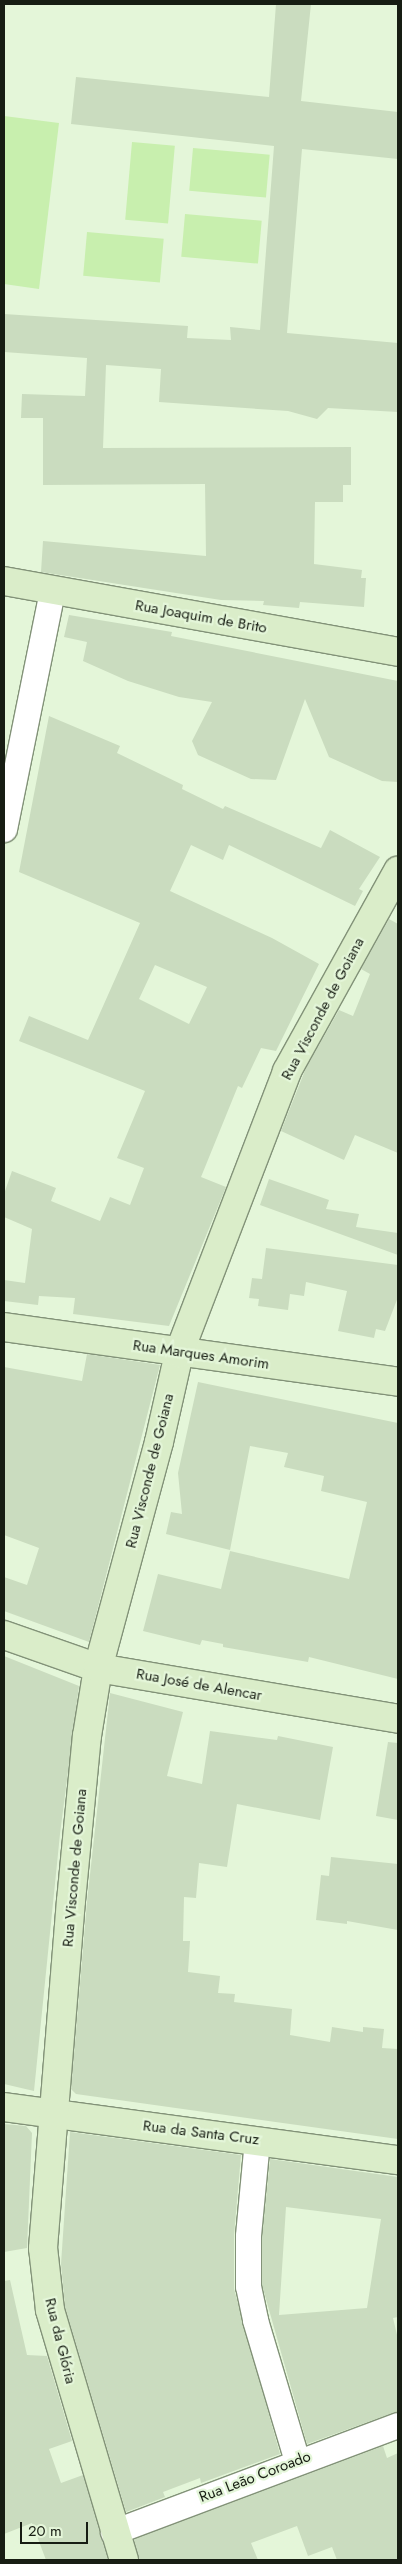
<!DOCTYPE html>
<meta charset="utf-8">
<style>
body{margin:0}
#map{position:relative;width:402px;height:2564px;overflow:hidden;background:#e4f6d9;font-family:Jost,sans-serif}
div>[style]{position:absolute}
.green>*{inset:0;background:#c8efae;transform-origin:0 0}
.building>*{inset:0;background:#cadcbf}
.roads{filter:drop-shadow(1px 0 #829278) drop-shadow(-1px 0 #829278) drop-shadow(0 1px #829278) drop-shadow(0 -1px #829278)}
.street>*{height:25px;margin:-12.5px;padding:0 12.5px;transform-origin:12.5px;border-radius:12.5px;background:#fff}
.secondary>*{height:28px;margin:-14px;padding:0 14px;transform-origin:14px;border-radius:14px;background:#daedc9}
span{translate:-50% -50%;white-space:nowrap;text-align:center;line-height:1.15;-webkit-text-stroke:4.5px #e4f6d9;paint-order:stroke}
.street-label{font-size:15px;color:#171d13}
.frame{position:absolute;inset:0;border:5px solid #171d13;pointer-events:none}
.scale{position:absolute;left:20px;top:2522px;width:68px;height:22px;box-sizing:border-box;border:2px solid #171d13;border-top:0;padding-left:6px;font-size:15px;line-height:18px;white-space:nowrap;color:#171d13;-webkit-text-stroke:4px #e4f6d9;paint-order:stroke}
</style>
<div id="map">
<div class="green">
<i style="clip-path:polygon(4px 116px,59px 123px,39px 289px,4px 284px)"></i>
<i style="left:132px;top:142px;width:43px;height:78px;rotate:5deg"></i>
<i style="left:193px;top:148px;width:77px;height:43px;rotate:5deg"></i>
<i style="left:185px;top:214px;width:77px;height:43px;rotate:5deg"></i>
<i style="left:87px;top:232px;width:77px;height:44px;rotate:5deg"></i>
</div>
<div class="building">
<i style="clip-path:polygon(276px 4px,311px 4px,301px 101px,398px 112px,398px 159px,302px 149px,287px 333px,398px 343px,398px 412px,328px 408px,317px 419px,288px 411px,159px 402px,161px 369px,106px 365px,103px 448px,351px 447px,351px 485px,343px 485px,343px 502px,315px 502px,314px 564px,362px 570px,361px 578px,366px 578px,364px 607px,300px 602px,299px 608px,263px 605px,264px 601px,221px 600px,41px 572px,43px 541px,206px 556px,205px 484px,43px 485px,43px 418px,21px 418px,22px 394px,85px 396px,87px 358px,4px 352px,4px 314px,188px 326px,187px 338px,231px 340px,230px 327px,260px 330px,274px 146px,71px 124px,76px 77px,269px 97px)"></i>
<i style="clip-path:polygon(69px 615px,172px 632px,171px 636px,398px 681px,398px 782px,382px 781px,329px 757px,305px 699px,276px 780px,251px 779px,198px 755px,192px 741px,212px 702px,179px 697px,128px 681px,83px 661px,87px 642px,64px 637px)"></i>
<i style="clip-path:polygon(evenodd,49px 716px,120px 746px,117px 753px,183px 785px,182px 789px,223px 809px,225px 806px,321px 848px,330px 830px,380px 857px,359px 889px,363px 891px,355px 906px,229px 845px,223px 860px,191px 845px,181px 867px,170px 891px,272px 938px,319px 964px,276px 1051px,261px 1048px,242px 1088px,238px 1086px,201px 1177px,226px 1187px,169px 1326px,73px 1314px,75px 1298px,39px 1296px,38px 1305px,4px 1301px,4px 1280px,25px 1283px,32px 1229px,4px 1217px,4px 1194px,12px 1171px,56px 1188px,51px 1201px,100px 1221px,110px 1197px,130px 1205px,144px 1168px,117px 1158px,145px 1091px,19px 1041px,29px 1016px,88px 1040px,140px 923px,19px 872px,49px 716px,155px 965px,207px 987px,189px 1024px,139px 999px,155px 965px)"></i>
<i style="clip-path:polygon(389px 919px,398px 924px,398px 1153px,355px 1135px,344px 1160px,281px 1131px,306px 1068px,339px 1010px,353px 1016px,370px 974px,361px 969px)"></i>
<i style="clip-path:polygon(269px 1179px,329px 1200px,326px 1209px,359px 1214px,356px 1227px,398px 1233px,398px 1255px,260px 1205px)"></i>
<i style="clip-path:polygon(266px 1248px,398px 1265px,398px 1297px,385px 1331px,376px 1329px,374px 1338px,338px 1331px,347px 1291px,306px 1282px,304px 1296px,290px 1294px,288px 1310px,258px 1306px,259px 1299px,249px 1298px,252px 1278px,262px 1279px)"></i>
<i style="clip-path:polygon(87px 1354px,160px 1365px,89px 1642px,4px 1611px,4px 1577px,27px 1585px,39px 1548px,4px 1535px,4px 1367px,82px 1381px)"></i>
<i style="clip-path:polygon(198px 1382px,398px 1423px,398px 1679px,309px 1657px,308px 1662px,223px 1647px,223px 1644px,202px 1640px,200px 1645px,143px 1631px,158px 1574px,221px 1589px,230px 1551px,349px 1579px,367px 1502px,321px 1491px,324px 1476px,284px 1467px,288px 1453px,250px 1446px,230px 1550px,166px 1534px,171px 1512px,182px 1514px,178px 1473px)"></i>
<i style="clip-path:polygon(4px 1656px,79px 1686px,60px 1834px,34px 2091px,4px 2084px)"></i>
<i style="clip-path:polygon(110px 1693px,183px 1712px,167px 1776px,202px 1784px,210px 1731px,277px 1740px,278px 1736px,333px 1747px,320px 1820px,237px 1804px,227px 1867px,199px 1863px,196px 1898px,184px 1897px,183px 1941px,190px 1941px,188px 1972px,220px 1976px,218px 1993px,235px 1994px,234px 2002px,292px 2009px,290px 2035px,330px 2042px,332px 2027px,363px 2032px,363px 2027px,384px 2029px,382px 2048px,398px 2049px,398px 2139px,76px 2094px,71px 2089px,87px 1902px)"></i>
<i style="clip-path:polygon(388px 1742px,398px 1743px,398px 1820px,376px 1816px)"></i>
<i style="clip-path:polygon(331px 1857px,398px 1864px,398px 1930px,347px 1921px,347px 1924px,316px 1920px,321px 1875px,329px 1876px)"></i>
<i style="clip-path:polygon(4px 2124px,26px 2126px,32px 2133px,27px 2248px,4px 2252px)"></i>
<i style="clip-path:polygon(70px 2132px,241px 2155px,234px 2235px,234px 2289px,280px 2454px,201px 2483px,200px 2478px,163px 2492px,165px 2497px,126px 2512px,65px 2307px,61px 2264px)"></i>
<i style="clip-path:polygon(evenodd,270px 2159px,398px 2177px,398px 2317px,393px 2318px,398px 2339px,398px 2411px,307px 2444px,262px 2285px,262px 2237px,270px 2159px,286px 2207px,381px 2219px,367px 2308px,279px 2315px,286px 2207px)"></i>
<i style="clip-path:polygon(10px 2280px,27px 2355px,47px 2356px,72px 2441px,49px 2449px,61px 2483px,83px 2475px,108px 2560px,46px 2560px,32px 2523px,4px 2534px,4px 2281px)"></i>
<i style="clip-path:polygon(383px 2446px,387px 2458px,398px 2453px,398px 2560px,337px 2560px,332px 2547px,308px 2556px,297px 2526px,251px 2543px,258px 2560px,139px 2560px,134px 2539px)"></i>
</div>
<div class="roads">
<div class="street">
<i style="left:4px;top:829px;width:243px;rotate:-78.6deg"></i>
<i style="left:257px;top:2140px;width:96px;rotate:95.4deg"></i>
<i style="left:248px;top:2236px;width:50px;rotate:90deg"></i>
<i style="left:248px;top:2286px;width:35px;rotate:78deg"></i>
<i style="left:255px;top:2320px;width:147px;rotate:73.4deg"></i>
<i style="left:113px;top:2532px;width:304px;rotate:-20.6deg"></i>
</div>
<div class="secondary">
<i style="left:4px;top:581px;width:400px;rotate:10.2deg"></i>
<i style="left:4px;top:1327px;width:398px;rotate:7.9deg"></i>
<i style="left:4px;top:1635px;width:100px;rotate:19.3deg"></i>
<i style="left:98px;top:1668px;width:304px;rotate:9.6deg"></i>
<i style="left:4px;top:2107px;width:398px;rotate:7.7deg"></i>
<i style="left:124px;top:2560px;width:261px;rotate:-106.5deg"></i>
<i style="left:50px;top:2310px;width:62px;rotate:-96.4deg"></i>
<i style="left:43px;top:2248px;width:348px;rotate:-85.4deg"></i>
<i style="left:71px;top:1901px;width:166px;rotate:-84.5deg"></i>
<i style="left:87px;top:1736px;width:69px;rotate:-80.8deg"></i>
<i style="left:98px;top:1668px;width:234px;rotate:-74.9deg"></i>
<i style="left:159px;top:1442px;width:91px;rotate:-77.3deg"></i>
<i style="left:179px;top:1353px;width:302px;rotate:-69deg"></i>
<i style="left:287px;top:1071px;width:229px;rotate:-61deg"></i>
</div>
</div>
<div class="street-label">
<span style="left:201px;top:617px;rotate:10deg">Rua Joaquim de Brito</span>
<span style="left:323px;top:1009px;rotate:-62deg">Rua Visconde de Goiana</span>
<span style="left:201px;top:1355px;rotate:8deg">Rua Marques Amorim</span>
<span style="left:150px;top:1471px;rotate:-76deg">Rua Visconde de Goiana</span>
<span style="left:199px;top:1685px;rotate:10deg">Rua José de Alencar</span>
<span style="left:75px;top:1868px;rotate:-85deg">Rua Visconde de Goiana</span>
<span style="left:201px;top:2133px;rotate:7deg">Rua da Santa Cruz</span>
<span style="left:60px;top:2341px;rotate:76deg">Rua da Glória</span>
<span style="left:255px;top:2477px;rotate:-21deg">Rua Leão Coroado</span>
</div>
<div class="frame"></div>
<div class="scale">20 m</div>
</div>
